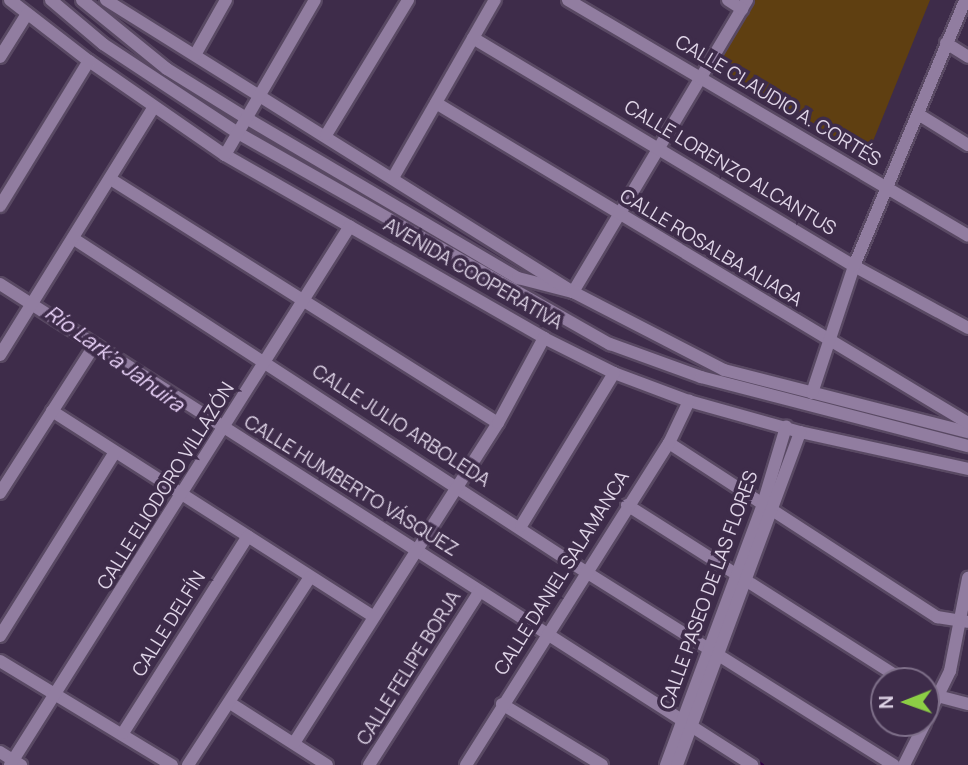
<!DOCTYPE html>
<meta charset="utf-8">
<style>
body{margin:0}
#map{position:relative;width:968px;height:765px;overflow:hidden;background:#3e2c4a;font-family:Manrope,sans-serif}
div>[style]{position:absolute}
.green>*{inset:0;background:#5f3f11}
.stream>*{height:3.5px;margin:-1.75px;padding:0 1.75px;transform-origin:1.75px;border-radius:1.75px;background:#300245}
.roads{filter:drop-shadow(2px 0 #594963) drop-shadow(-2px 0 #594963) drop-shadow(0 2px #594963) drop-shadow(0 -2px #594963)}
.minor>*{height:12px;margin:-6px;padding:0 6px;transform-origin:6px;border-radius:6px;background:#917da0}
span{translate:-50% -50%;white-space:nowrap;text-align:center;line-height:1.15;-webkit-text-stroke:7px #3e2c4a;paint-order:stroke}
.street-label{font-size:19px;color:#dfd4e7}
.water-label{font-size:21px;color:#eed7fe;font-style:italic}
.north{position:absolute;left:870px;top:667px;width:70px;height:70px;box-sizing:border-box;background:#3e2c4a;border:2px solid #7e6f89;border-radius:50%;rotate:269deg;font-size:19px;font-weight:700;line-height:28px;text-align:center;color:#dfd4e7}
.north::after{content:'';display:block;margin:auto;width:24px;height:32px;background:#8cce45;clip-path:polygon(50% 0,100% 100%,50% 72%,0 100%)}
</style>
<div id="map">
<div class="green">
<i style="clip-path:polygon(744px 0,930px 0,867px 156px,708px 60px)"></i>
</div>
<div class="stream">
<i style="left:167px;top:398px;width:38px;rotate:32deg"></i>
<i style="left:755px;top:760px;width:9px;rotate:36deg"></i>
</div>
<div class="roads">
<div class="minor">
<i style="left:10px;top:0;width:100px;rotate:37.7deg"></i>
<i style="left:89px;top:61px;width:165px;rotate:34.7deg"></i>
<i style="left:225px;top:155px;width:368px;rotate:29.8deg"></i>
<i style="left:544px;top:338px;width:78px;rotate:26.6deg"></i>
<i style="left:614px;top:373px;width:80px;rotate:20.5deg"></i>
<i style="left:689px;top:401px;width:115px;rotate:15.6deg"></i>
<i style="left:800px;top:432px;width:172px;rotate:12.4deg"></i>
<i style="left:51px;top:0;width:68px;rotate:40.2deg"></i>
<i style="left:103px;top:44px;width:162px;rotate:33.4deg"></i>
<i style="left:238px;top:133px;width:428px;rotate:29.6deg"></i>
<i style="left:610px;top:344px;width:97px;rotate:19.9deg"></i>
<i style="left:701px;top:377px;width:276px;rotate:14.5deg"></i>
<i style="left:82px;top:0;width:109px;rotate:39.1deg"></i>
<i style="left:167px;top:69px;width:93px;rotate:31.8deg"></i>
<i style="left:246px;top:118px;width:316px;rotate:30.5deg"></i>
<i style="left:518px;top:278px;width:57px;rotate:14.3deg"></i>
<i style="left:573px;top:292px;width:340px;rotate:-59.2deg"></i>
<i style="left:106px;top:0;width:551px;rotate:32.02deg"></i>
<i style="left:573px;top:292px;width:170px;rotate:27.3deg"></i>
<i style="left:724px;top:370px;width:252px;rotate:14.3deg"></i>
<i style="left:568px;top:0;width:464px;rotate:30.5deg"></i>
<i style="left:728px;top:0;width:17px;rotate:33deg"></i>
<i style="left:473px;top:38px;width:444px;rotate:30.9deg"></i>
<i style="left:854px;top:266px;width:130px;rotate:28.5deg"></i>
<i style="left:946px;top:43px;width:26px;rotate:32deg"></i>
<i style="left:195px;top:55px;width:63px;rotate:-60.6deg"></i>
<i style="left:0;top:57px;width:51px;rotate:-57.9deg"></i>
<i style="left:436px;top:103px;width:621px;rotate:31.03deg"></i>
<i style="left:918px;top:114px;width:59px;rotate:31.8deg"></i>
<i style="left:326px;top:135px;width:158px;rotate:-58.7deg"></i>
<i style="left:225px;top:155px;width:179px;rotate:-59.9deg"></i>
<i style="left:394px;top:176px;width:203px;rotate:-60.2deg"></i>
<i style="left:112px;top:180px;width:456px;rotate:32.2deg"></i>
<i style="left:0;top:206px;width:170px;rotate:-58.5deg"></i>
<i style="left:74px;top:239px;width:611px;rotate:33.04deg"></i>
<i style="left:586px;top:572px;width:363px;rotate:32.1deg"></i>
<i style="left:0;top:284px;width:893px;rotate:32.6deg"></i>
<i style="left:0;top:355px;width:292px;rotate:-58.2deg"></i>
<i style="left:812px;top:393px;width:134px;rotate:-71.7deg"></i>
<i style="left:854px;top:266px;width:288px;rotate:-67.3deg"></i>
<i style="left:52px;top:411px;width:382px;rotate:32.6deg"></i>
<i style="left:669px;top:443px;width:320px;rotate:33deg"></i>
<i style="left:937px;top:617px;width:31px;rotate:9deg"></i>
<i style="left:0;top:493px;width:174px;rotate:-57.4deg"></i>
<i style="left:627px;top:505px;width:328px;rotate:32.4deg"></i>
<i style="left:521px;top:526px;width:179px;rotate:-58.7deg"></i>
<i style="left:0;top:636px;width:217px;rotate:-58deg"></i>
<i style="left:0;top:661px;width:201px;rotate:31.2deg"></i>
<i style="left:926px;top:693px;width:43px;rotate:14.7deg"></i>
<i style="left:230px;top:703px;width:115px;rotate:32.6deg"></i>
<i style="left:502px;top:704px;width:117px;rotate:31.4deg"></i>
<i style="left:926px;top:720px;width:55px;rotate:-63.9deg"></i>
<i style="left:950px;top:671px;width:95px;rotate:-79deg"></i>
<i style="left:123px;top:733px;width:233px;rotate:-57.6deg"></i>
<i style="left:294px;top:743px;width:379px;rotate:-57.5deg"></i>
<i style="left:498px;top:423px;width:97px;rotate:-61.6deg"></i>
<i style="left:0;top:752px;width:25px;rotate:32deg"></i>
<i style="left:10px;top:765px;width:637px;rotate:-57.76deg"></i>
<i style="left:188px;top:765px;width:224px;rotate:-57deg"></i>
<i style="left:369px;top:765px;width:206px;rotate:-57.5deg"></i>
<i style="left:466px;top:765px;width:381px;rotate:-57.8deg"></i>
<i style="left:669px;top:443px;width:47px;rotate:-64.5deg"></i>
<i style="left:666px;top:765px;width:275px;rotate:-69.6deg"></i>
<i style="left:762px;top:507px;width:84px;rotate:-73.3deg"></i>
<i style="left:677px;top:765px;width:355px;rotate:-69.7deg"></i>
<i style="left:904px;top:765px;width:47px;rotate:-63.4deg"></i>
</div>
</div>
<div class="street-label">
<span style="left:778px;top:101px;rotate:31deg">CALLE CLAUDIO A. CORTÉS</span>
<span style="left:730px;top:168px;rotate:31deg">CALLE LORENZO ALCANTUS</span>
<span style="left:711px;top:248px;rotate:31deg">CALLE ROSALBA ALIAGA</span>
<span style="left:473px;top:274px;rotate:30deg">AVENIDA COOPERATIVA</span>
<span style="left:401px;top:426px;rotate:33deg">CALLE JULIO ARBOLEDA</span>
<span style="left:166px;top:486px;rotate:-58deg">CALLE ELIODORO VILLAZÓN</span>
<span style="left:351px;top:486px;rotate:32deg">CALLE HUMBERTO VÁSQUEZ</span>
<span style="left:562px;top:573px;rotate:-58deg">CALLE DANIEL SALAMANCA</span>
<span style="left:709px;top:590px;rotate:-70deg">CALLE PASEO DE LAS FLORES</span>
<span style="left:169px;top:624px;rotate:-58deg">CALLE DELFÍN</span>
<span style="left:409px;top:668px;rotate:-58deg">CALLE FELIPE BORJA</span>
</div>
<div class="water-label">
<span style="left:115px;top:358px;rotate:36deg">Río Lark’a Jahuira</span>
</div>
<div class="north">N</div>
</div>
